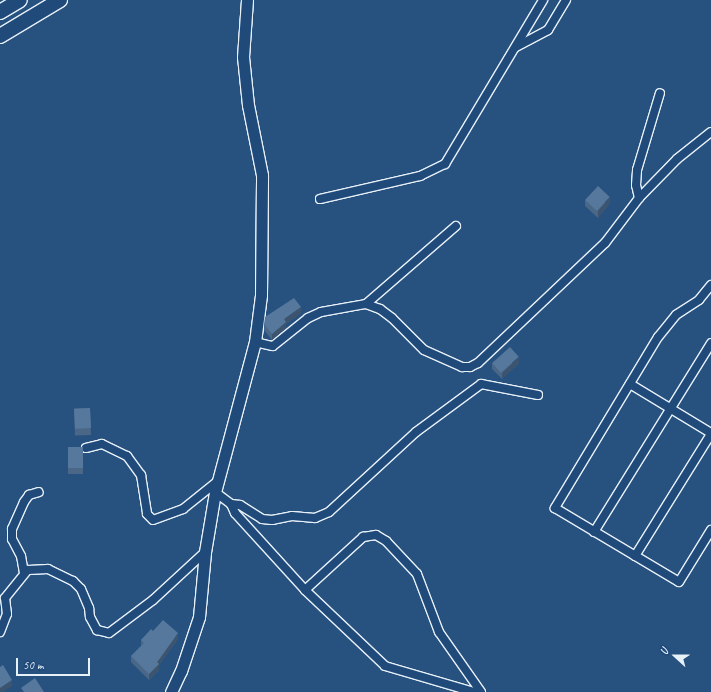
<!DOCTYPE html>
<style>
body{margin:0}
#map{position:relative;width:711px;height:692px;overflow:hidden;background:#27517f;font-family:Caveat,sans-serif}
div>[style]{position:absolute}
.roads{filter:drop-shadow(1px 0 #e8f1f8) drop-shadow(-1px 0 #e8f1f8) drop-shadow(0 1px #e8f1f8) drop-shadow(0 -1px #e8f1f8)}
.street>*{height:8px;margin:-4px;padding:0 4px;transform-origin:4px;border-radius:4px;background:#1f4a7a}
.secondary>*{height:11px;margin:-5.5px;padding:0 5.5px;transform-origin:5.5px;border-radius:5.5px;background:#1f4a7a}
.highway>*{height:14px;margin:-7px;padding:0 7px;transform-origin:7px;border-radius:7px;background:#1f4a7a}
.wall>*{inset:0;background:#4b6787;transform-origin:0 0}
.shaded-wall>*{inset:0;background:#3d546e}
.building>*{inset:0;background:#57789d;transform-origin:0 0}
span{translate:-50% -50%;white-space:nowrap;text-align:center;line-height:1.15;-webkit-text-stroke:3px #1f4a7a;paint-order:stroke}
.north{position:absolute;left:655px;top:636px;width:40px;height:40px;-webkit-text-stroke:3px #1f4a7a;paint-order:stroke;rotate:291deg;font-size:11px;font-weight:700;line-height:16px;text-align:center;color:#e8f1f8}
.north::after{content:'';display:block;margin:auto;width:14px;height:18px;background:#e8f1f8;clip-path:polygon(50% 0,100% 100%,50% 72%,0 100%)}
.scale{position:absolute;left:16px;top:658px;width:74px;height:18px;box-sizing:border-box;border:2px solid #e8f1f8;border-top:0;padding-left:5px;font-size:12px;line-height:14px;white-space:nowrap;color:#e8f1f8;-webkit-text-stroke:3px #1f4a7a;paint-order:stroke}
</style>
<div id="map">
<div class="roads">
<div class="street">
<i style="left:516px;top:47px;width:36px;rotate:-28deg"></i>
<i style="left:548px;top:30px;width:35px;rotate:-59deg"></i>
<i style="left:639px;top:198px;width:13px;rotate:-103deg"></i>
<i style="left:636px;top:185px;width:15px;rotate:-86deg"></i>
<i style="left:637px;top:170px;width:80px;rotate:-73.4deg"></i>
<i style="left:320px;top:199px;width:103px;rotate:-13deg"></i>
<i style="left:420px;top:176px;width:28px;rotate:-26deg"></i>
<i style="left:445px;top:164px;width:191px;rotate:-59.1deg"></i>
<i style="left:711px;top:285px;width:19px;rotate:129deg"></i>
<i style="left:699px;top:300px;width:27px;rotate:147deg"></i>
<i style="left:676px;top:315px;width:28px;rotate:129deg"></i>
<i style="left:658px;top:337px;width:200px;rotate:121.1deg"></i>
<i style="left:555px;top:508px;width:144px;rotate:30.8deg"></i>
<i style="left:679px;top:582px;width:61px;rotate:-58.4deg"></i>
<i style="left:366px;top:304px;width:119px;rotate:-40.9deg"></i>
<i style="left:255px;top:342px;width:18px;rotate:13deg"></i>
<i style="left:273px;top:346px;width:45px;rotate:-38.7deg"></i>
<i style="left:308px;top:318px;width:14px;rotate:-25deg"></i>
<i style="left:321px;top:312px;width:46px;rotate:-10.1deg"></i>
<i style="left:366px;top:304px;width:15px;rotate:20deg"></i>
<i style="left:380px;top:309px;width:15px;rotate:37deg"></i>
<i style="left:392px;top:318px;width:45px;rotate:45deg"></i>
<i style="left:424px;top:350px;width:42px;rotate:24.1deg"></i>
<i style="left:462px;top:367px;width:8px"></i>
<i style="left:470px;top:367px;width:9px;rotate:-27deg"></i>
<i style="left:478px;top:363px;width:175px;rotate:-43.4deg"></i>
<i style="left:605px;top:243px;width:56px;rotate:-52.9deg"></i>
<i style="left:639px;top:198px;width:54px;rotate:-45.7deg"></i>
<i style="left:677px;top:159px;width:43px;rotate:-38.5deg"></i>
<i style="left:630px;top:384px;width:95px;rotate:31.2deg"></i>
<i style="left:86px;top:448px;width:16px;rotate:-14deg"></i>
<i style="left:102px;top:444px;width:28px;rotate:26deg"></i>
<i style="left:127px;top:456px;width:24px;rotate:54deg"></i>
<i style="left:141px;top:475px;width:39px;rotate:81deg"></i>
<i style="left:147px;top:514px;width:8px;rotate:45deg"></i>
<i style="left:153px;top:520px;width:32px;rotate:-20deg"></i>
<i style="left:183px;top:509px;width:45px;rotate:-38.7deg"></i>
<i style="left:215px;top:492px;width:20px;rotate:37deg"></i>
<i style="left:231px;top:504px;width:10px;rotate:66deg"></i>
<i style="left:235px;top:513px;width:104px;rotate:47.7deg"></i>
<i style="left:305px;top:590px;width:79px;rotate:-42.4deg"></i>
<i style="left:363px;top:537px;width:13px;rotate:-9deg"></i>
<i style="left:376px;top:535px;width:12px;rotate:31deg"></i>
<i style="left:386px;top:541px;width:45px;rotate:46.8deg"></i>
<i style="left:417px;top:574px;width:62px;rotate:69.2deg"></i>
<i style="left:439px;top:632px;width:73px;rotate:55deg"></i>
<i style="left:231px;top:504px;width:9px;rotate:6deg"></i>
<i style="left:240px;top:505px;width:26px;rotate:32deg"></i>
<i style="left:262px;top:519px;width:10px;rotate:6deg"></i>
<i style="left:272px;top:520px;width:20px;rotate:-11deg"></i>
<i style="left:292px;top:516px;width:23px;rotate:5deg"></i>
<i style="left:315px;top:518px;width:15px;rotate:-23deg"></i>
<i style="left:329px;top:512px;width:118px;rotate:-42.6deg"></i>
<i style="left:416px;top:432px;width:81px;rotate:-36.4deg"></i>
<i style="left:481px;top:384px;width:58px;rotate:10.9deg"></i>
<i style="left:594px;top:532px;width:222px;rotate:-58.2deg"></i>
<i style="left:635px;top:556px;width:144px;rotate:-58.1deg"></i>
<i style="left:24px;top:573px;width:17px;rotate:-100deg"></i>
<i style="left:21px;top:556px;width:19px;rotate:-118deg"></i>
<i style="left:12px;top:539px;width:10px;rotate:-90deg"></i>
<i style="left:12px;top:529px;width:30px;rotate:-66deg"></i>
<i style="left:24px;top:502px;width:9px;rotate:-54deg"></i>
<i style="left:29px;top:495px;width:10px;rotate:-17deg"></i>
<i style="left:305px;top:590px;width:110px;rotate:43.5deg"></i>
<i style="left:385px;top:666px;width:93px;rotate:16.3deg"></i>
<i style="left:0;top:632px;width:19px;rotate:-69deg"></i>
<i style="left:7px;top:614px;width:16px;rotate:-97deg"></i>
<i style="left:5px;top:598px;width:36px;rotate:-51deg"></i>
<i style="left:28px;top:570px;width:20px;rotate:-3deg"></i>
<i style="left:48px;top:569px;width:28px;rotate:26deg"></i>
<i style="left:73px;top:581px;width:11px;rotate:45deg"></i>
<i style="left:81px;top:589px;width:21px;rotate:67deg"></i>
<i style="left:89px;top:608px;width:9px;rotate:84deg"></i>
<i style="left:90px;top:617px;width:15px;rotate:62deg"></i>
<i style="left:97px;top:630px;width:12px;rotate:14deg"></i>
<i style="left:109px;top:633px;width:55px;rotate:-36.9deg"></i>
<i style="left:153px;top:600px;width:71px;rotate:-42.7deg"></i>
</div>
<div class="secondary">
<i style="left:171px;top:692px;width:23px;rotate:-65deg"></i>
<i style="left:181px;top:671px;width:57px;rotate:-71.6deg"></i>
<i style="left:199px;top:617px;width:65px;rotate:-84.7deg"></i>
<i style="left:205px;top:552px;width:61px;rotate:-80.5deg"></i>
<i style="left:215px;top:492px;width:155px;rotate:-75.1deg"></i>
<i style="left:255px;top:342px;width:47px;rotate:-82.7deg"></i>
<i style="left:261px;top:295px;width:120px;rotate:-89.5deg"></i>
<i style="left:262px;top:175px;width:71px;rotate:-101.3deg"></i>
<i style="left:248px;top:105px;width:48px;rotate:-95.9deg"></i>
<i style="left:243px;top:57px;width:57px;rotate:-86deg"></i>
</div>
<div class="highway">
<i style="left:0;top:12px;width:23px;rotate:-31deg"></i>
<i style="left:0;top:36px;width:70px;rotate:-31deg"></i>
</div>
</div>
<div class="wall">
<i style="clip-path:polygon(585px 200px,610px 203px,598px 218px,585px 206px)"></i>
<i style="clip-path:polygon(301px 313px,286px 324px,286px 328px,272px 340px,264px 330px,264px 324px)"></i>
<i style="clip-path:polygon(492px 363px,519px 363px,502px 379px,492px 369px)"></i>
<i style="left:90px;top:408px;width:27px;height:16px;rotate:88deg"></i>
<i style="left:68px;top:447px;width:15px;height:27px"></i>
<i style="clip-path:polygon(153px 631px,178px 639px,159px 665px,159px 670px,149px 680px,131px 662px,131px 656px,141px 646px,141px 640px)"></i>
</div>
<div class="shaded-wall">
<i style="clip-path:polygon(610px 197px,610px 203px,598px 218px,598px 211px)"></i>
<i style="clip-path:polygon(301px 307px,301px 313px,286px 324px,286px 328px,272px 340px,272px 334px,284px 319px)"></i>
<i style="clip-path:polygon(519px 357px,519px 363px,502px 379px,502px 373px)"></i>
<i style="clip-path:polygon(178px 633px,178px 639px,159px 665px,159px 670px,149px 680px,149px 674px)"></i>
<i style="clip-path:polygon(12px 680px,12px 686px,3px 692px,0 692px,0 688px)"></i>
</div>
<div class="building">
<i style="left:598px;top:186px;width:16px;height:19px;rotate:43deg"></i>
<i style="clip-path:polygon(294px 298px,301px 307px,284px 319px,286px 322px,272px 334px,264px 324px,265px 317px)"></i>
<i style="left:510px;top:347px;width:13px;height:24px;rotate:48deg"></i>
<i style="left:90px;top:408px;width:20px;height:16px;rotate:87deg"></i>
<i style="left:68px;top:447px;width:15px;height:21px"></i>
<i style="clip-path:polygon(163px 620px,178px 633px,157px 662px,159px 664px,149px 674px,131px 656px,144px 643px,141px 640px,151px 629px,153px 631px)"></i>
<i style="clip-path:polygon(3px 665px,12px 680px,0 688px,0 667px)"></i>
<i style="clip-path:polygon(35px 678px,44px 692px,24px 692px,21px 688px)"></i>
</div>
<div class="north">U</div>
<div class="scale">50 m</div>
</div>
